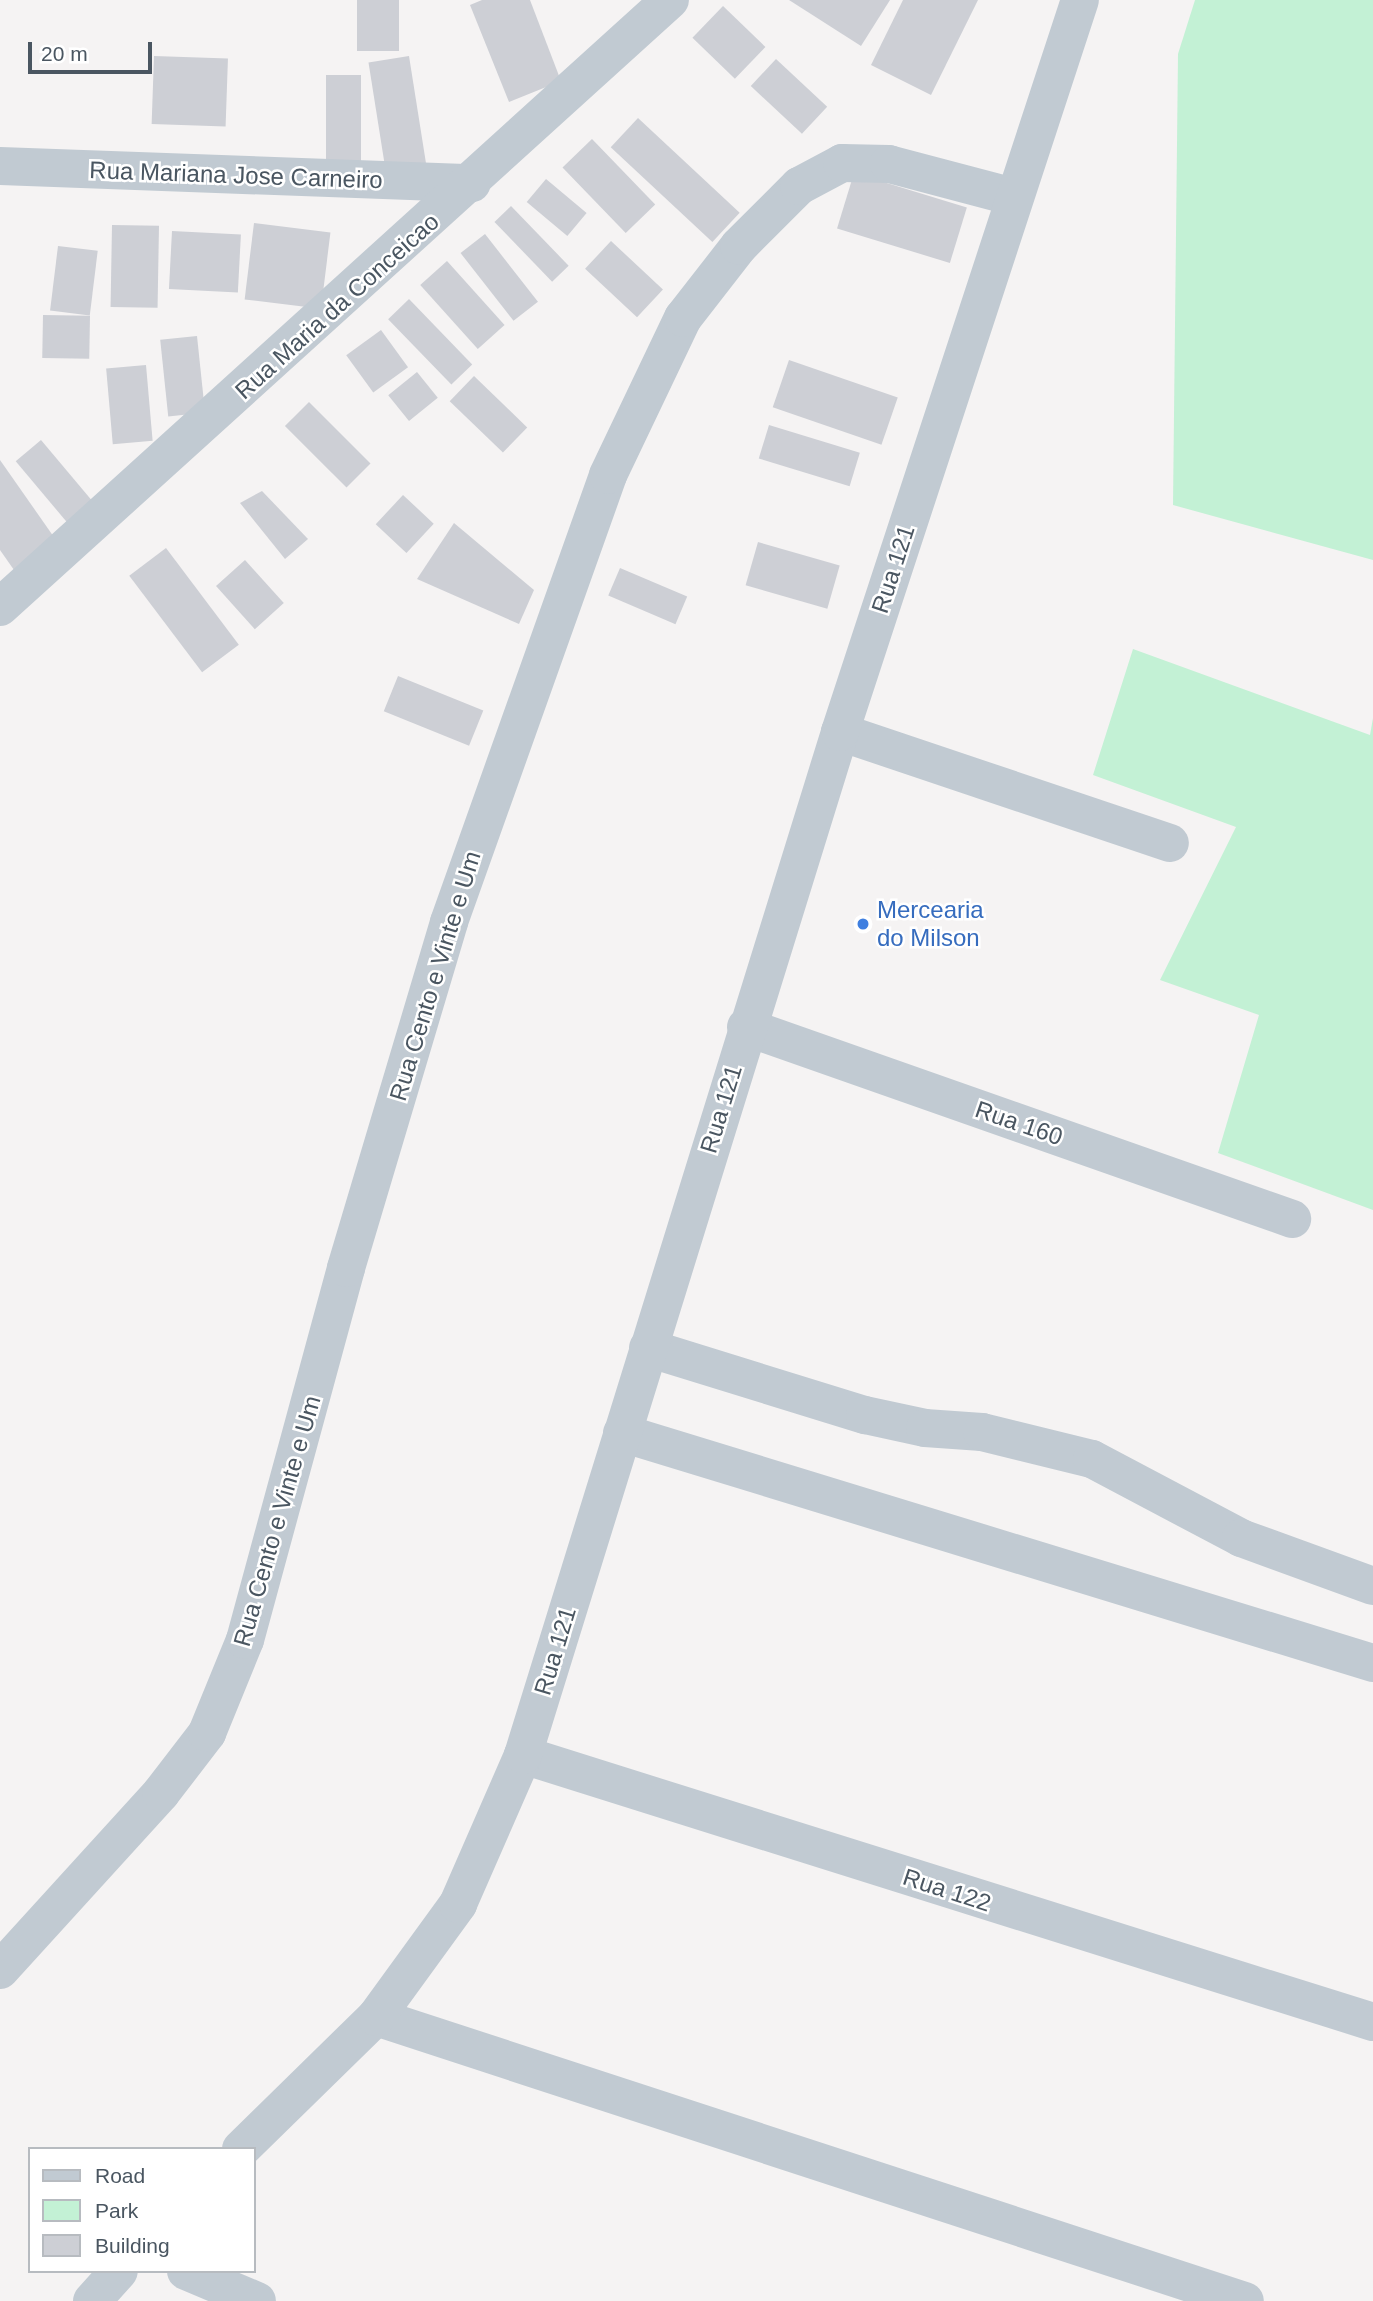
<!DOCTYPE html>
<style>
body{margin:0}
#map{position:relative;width:1373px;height:2301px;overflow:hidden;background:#f5f3f3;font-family:Arial,sans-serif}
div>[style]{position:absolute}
.green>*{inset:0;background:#c3f1d5}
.building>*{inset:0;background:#cdcfd5;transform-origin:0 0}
.minor>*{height:38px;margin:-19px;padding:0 19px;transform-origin:19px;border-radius:19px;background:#c1cad2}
.dots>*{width:19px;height:19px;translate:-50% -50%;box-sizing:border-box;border:4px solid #fff;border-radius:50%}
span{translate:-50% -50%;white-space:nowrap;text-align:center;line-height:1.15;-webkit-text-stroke:5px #fff;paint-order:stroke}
.street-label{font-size:24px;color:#4a5661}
.shop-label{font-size:24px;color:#366cbe}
.left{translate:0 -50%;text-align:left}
.legend{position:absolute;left:28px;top:2147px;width:228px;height:126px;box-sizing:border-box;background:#fff;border:2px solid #b7bbc0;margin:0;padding:9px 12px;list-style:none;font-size:21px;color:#4a5661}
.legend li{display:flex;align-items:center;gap:14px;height:35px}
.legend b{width:35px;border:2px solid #b7bbc0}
.scale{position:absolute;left:28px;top:42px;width:124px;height:32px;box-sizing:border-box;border:4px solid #4a5661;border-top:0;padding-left:9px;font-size:21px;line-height:24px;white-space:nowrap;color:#4a5661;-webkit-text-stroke:5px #fff;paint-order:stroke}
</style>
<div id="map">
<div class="green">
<i style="clip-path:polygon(1195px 0,1373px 0,1373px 560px,1173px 505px,1178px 54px)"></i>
<i style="clip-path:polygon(1133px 649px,1370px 735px,1373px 718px,1373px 1210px,1218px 1153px,1259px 1015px,1160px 980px,1236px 827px,1093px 775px)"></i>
</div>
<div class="building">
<i style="left:357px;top:0;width:42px;height:51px"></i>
<i style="clip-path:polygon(482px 0,530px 0,561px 81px,509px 102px,470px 5px)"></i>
<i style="clip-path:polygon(789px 0,890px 0,861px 46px)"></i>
<i style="clip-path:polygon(903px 0,978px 0,931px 95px,871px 65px)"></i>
<i style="left:723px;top:6px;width:59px;height:44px;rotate:44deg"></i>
<i style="left:154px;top:56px;width:74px;height:68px;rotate:2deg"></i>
<i style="left:409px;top:56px;width:113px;height:41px;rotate:81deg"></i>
<i style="left:776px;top:59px;width:70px;height:37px;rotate:43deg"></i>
<i style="left:326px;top:75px;width:35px;height:97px"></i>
<i style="left:638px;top:118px;width:139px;height:40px;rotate:43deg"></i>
<i style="left:592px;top:139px;width:91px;height:41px;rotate:46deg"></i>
<i style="left:854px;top:173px;width:118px;height:58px;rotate:17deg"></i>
<i style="left:546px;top:179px;width:53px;height:30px;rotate:40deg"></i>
<i style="left:511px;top:206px;width:83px;height:23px;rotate:46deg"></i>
<i style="left:254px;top:223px;width:77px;height:77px;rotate:7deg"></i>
<i style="left:112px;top:225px;width:47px;height:82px;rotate:1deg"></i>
<i style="left:172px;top:231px;width:69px;height:58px;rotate:3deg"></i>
<i style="left:485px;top:234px;width:86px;height:31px;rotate:52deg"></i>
<i style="left:611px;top:241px;width:71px;height:38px;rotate:43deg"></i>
<i style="left:58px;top:246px;width:40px;height:65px;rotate:7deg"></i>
<i style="left:447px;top:261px;width:86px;height:36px;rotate:48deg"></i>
<i style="left:409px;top:299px;width:91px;height:29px;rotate:46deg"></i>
<i style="left:43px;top:315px;width:47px;height:43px;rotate:1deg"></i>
<i style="left:381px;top:330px;width:46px;height:43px;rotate:54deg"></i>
<i style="left:197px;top:336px;width:77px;height:37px;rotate:84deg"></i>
<i style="left:789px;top:360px;width:115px;height:50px;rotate:19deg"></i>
<i style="left:146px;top:365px;width:76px;height:40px;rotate:85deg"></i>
<i style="left:417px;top:372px;width:33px;height:37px;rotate:51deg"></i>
<i style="left:474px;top:376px;width:74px;height:35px;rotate:44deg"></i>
<i style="left:309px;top:402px;width:87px;height:34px;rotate:45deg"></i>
<i style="left:769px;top:425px;width:95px;height:35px;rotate:17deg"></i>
<i style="left:41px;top:440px;width:85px;height:33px;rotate:50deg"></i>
<i style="clip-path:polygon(0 460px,63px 550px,21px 580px,0 550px)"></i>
<i style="clip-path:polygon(262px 491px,308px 539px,285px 559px,240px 503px)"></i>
<i style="left:403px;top:495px;width:42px;height:40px;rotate:43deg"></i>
<i style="clip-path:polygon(454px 523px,534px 590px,519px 624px,417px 579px)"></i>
<i style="left:758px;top:542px;width:85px;height:45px;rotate:16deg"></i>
<i style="left:166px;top:548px;width:121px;height:46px;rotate:53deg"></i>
<i style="left:245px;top:560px;width:58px;height:39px;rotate:48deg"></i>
<i style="left:620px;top:568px;width:73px;height:30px;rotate:23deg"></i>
<i style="left:398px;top:676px;width:92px;height:38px;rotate:22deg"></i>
</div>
<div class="minor">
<i style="left:0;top:166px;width:472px;rotate:2.1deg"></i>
<i style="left:0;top:607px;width:904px;rotate:-42.18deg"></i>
<i style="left:840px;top:732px;width:348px;rotate:18.6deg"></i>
<i style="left:746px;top:1027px;width:579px;rotate:19.37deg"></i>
<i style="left:648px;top:1348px;width:227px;rotate:17.2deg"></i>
<i style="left:865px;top:1415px;width:61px;rotate:12.2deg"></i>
<i style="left:925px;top:1428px;width:57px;rotate:4deg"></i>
<i style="left:982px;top:1432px;width:113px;rotate:13.8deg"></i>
<i style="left:1092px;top:1459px;width:169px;rotate:27.9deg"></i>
<i style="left:1241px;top:1538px;width:140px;rotate:20deg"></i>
<i style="left:622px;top:1433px;width:785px;rotate:17.03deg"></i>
<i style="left:523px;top:1755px;width:891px;rotate:17.44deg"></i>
<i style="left:0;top:1970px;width:239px;rotate:-47.7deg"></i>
<i style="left:161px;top:1793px;width:76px;rotate:-52.5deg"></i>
<i style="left:207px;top:1733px;width:100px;rotate:-67.8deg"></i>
<i style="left:245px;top:1640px;width:385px;rotate:-74.8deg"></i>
<i style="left:346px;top:1268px;width:361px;rotate:-73.4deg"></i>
<i style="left:449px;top:922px;width:474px;rotate:-70.4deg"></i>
<i style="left:608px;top:475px;width:174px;rotate:-64.5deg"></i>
<i style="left:683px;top:318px;width:91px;rotate:-52.1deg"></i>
<i style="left:739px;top:246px;width:85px;rotate:-45deg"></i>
<i style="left:799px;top:186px;width:49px;rotate:-28.1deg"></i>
<i style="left:842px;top:163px;width:47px;rotate:1.2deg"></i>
<i style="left:889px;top:164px;width:129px;rotate:14.8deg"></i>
<i style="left:376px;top:2017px;width:914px;rotate:18.1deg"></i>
<i style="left:241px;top:2149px;width:189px;rotate:-44.4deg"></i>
<i style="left:376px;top:2017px;width:140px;rotate:-54deg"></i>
<i style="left:458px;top:1904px;width:163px;rotate:-66.4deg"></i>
<i style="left:523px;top:1755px;width:1071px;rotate:-72.78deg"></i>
<i style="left:840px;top:732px;width:770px;rotate:-71.85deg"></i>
<i style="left:186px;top:2271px;width:77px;rotate:22.9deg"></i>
<i style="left:92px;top:2301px;width:40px;rotate:-48deg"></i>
</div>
<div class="dots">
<i style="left:863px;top:924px;background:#3f7fe0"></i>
</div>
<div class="street-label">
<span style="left:236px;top:175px;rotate:2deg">Rua Mariana Jose Carneiro</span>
<span style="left:337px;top:306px;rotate:-42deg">Rua Maria da Conceicao</span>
<span style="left:893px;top:569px;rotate:-72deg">Rua 121</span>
<span style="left:435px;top:976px;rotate:-73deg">Rua Cento e Vinte e Um</span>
<span style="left:721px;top:1109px;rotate:-73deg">Rua 121</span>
<span style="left:1019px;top:1123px;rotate:19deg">Rua 160</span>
<span style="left:277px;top:1521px;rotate:-74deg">Rua Cento e Vinte e Um</span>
<span style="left:555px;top:1651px;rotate:-73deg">Rua 121</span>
<span style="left:947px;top:1890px;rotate:18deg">Rua 122</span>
</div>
<div class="shop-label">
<span class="left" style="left:877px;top:924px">Mercearia<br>do Milson</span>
</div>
<ul class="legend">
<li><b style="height:9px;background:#c1cad2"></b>Road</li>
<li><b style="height:19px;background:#c3f1d5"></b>Park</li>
<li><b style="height:19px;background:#cdcfd5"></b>Building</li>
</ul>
<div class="scale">20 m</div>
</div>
